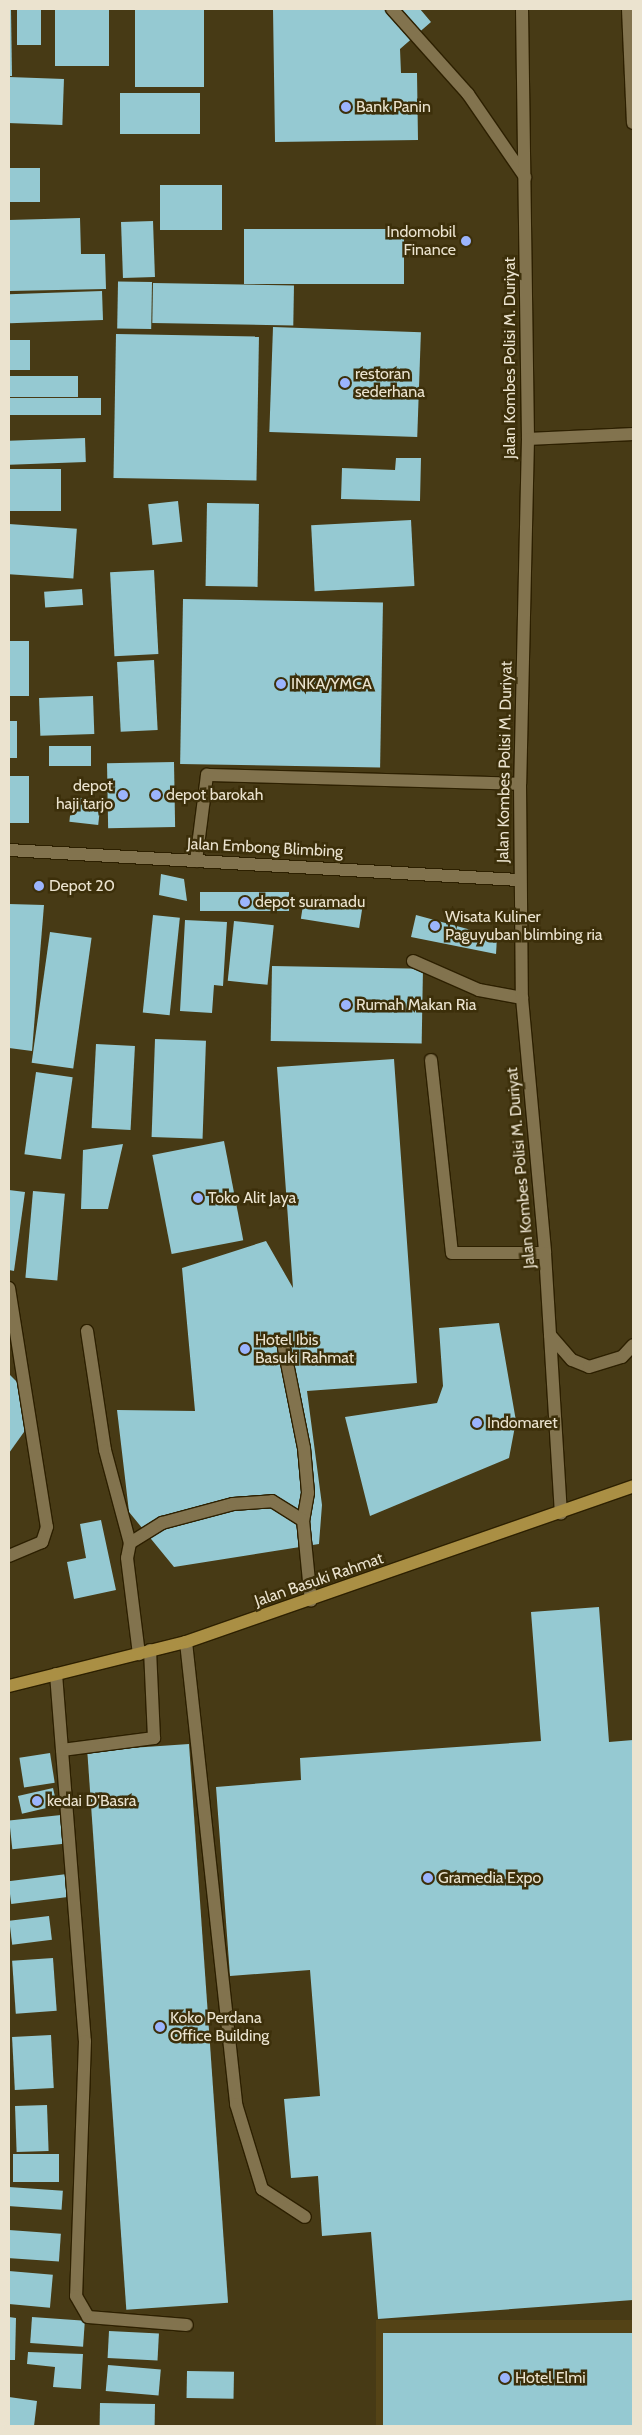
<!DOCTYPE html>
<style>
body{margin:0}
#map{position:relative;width:642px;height:2435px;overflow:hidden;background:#473a15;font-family:Cabin,sans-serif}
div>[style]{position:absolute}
.built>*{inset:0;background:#544316;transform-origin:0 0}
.building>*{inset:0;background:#95c9d2;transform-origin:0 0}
.roads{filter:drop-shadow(1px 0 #2d2000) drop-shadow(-1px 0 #2d2000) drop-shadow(0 1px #2d2000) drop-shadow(0 -1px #2d2000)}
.lane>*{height:12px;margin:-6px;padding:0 6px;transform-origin:6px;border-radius:6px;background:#82734e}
.street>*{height:12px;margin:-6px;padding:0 6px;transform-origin:6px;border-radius:6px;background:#82734e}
.secondary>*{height:12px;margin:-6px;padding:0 6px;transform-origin:6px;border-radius:6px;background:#82734e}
.primary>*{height:12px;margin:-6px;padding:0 6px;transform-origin:6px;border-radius:6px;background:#aa8f44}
.dots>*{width:14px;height:14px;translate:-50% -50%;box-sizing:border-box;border:2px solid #3c2f0a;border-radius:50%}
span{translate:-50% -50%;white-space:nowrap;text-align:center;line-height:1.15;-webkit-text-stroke:5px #3c2f0a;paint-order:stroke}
.poi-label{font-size:16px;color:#ebe3cf}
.left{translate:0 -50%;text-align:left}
.right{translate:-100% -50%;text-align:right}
.street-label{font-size:16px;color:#ebe3cf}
.frame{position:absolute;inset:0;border:10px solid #ebe3cf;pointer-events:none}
</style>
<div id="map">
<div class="built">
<i style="left:633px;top:2320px;width:106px;height:257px;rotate:90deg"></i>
</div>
<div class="building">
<i style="clip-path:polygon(9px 9px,11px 9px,12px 76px,9px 76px)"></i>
<i style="left:17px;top:9px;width:24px;height:36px"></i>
<i style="left:55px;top:9px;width:54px;height:57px"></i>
<i style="left:135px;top:9px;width:69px;height:78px"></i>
<i style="clip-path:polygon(273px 9px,420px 9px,431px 22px,400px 49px,401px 73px,417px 73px,418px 140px,275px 142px)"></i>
<i style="left:9px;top:77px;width:55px;height:46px;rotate:2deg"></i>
<i style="left:200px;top:93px;width:41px;height:80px;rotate:90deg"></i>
<i style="left:9px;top:168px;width:31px;height:34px"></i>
<i style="left:160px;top:185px;width:62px;height:45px"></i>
<i style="clip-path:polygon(80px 218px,81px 254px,105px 254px,106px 289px,9px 291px,9px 220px)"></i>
<i style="left:153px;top:221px;width:56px;height:32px;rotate:88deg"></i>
<i style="left:244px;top:229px;width:160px;height:55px"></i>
<i style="left:152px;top:282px;width:47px;height:34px;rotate:91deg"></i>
<i style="left:153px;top:283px;width:141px;height:40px;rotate:1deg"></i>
<i style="left:102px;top:291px;width:29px;height:93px;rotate:88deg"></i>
<i style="left:273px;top:327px;width:148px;height:105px;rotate:2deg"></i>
<i style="left:116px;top:334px;width:143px;height:144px;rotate:1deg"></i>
<i style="left:9px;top:340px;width:21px;height:30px"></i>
<i style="left:78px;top:376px;width:21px;height:69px;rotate:90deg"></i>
<i style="left:101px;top:398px;width:17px;height:92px;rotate:90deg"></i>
<i style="left:85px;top:438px;width:24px;height:76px;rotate:88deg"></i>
<i style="clip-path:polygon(396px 458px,421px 458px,420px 501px,341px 499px,342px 468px,395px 470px)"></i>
<i style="left:9px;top:469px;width:52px;height:42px"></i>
<i style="left:178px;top:501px;width:41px;height:30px;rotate:84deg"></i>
<i style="left:207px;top:503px;width:52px;height:83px;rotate:1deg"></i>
<i style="left:411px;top:520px;width:66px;height:100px;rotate:87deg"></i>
<i style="left:9px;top:524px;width:68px;height:50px;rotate:4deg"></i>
<i style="left:154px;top:570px;width:84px;height:44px;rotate:87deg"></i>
<i style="left:82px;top:589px;width:16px;height:38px;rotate:86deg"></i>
<i style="left:183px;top:599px;width:200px;height:165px;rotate:1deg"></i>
<i style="left:9px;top:641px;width:20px;height:55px"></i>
<i style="left:154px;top:660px;width:70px;height:37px;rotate:87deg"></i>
<i style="left:93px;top:696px;width:38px;height:54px;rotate:88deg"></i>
<i style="left:9px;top:721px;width:8px;height:37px"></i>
<i style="left:91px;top:746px;width:20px;height:42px;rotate:90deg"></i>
<i style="left:174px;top:762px;width:65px;height:67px;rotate:89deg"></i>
<i style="left:9px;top:776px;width:20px;height:47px"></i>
<i style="left:72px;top:797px;width:29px;height:25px;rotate:6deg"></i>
<i style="clip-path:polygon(161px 874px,184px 879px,187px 901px,159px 895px)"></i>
<i style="left:289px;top:892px;width:19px;height:89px;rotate:90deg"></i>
<i style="left:304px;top:899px;width:59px;height:20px;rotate:9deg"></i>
<i style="clip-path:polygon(9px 904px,44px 905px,32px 1051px,9px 1048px)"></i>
<i style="left:153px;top:915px;width:27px;height:98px;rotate:6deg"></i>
<i style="clip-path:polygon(416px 915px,497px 937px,496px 954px,411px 937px)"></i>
<i style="clip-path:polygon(185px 920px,227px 922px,223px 986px,214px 985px,212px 1013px,180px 1011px)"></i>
<i style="left:234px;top:921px;width:40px;height:60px;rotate:6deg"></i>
<i style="left:50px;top:932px;width:42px;height:132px;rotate:8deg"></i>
<i style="left:272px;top:966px;width:151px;height:75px;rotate:1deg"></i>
<i style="left:155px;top:1039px;width:51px;height:98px;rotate:2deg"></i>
<i style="left:96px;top:1044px;width:39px;height:84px;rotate:3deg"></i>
<i style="clip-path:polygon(394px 1059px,417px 1383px,307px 1391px,322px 1505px,319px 1544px,174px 1567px,129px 1512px,117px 1410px,195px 1411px,182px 1268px,266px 1241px,293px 1288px,277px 1067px)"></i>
<i style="left:36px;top:1072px;width:37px;height:83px;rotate:8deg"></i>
<i style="left:224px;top:1141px;width:101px;height:73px;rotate:79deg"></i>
<i style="clip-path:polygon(123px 1144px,108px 1209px,81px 1209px,83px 1150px)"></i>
<i style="clip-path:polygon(9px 1190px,25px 1192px,14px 1271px,9px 1270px)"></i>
<i style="left:33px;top:1191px;width:32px;height:87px;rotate:5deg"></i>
<i style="clip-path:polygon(499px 1323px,516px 1421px,509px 1458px,370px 1516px,345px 1417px,437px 1403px,443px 1386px,439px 1328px)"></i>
<i style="clip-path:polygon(9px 1374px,24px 1389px,29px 1425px,9px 1453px)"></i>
<i style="clip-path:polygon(101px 1520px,116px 1590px,74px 1599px,67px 1562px,86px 1558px,80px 1524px)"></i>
<i style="clip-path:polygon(599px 1607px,609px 1742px,633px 1740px,633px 2300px,378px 2319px,371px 2232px,322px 2236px,318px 2176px,291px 2178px,284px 2099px,320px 2096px,310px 1970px,230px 1976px,216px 1787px,301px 1780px,300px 1758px,541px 1741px,531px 1612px)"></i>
<i style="left:189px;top:1744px;width:560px;height:102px;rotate:86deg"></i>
<i style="left:50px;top:1753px;width:30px;height:31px;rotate:81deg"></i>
<i style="left:53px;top:1788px;width:18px;height:36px;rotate:77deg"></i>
<i style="left:61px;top:1815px;width:29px;height:52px;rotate:84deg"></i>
<i style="left:67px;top:1874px;width:23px;height:59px;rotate:83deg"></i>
<i style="left:49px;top:1916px;width:24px;height:40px;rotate:83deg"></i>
<i style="left:53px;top:1958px;width:53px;height:41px;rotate:86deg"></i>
<i style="left:51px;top:2035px;width:53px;height:39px;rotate:87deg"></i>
<i style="left:47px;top:2105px;width:46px;height:32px;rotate:88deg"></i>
<i style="left:13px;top:2154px;width:46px;height:28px"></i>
<i style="left:9px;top:2187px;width:54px;height:19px;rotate:4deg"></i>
<i style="left:9px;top:2230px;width:52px;height:28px;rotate:4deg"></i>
<i style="left:9px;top:2271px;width:44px;height:33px;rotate:5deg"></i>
<i style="clip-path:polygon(9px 2317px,16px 2318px,15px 2360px,9px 2360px)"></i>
<i style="left:32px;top:2317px;width:53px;height:26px;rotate:4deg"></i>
<i style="left:109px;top:2331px;width:50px;height:27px;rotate:3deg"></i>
<i style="left:633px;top:2333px;width:92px;height:250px;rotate:90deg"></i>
<i style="clip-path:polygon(28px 2352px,83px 2354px,81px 2389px,53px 2387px,55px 2367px,27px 2364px)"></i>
<i style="left:108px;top:2365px;width:53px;height:26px;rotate:5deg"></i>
<i style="left:187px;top:2371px;width:47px;height:27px;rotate:1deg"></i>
<i style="clip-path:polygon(9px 2397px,37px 2401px,34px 2426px,9px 2426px)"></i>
<i style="left:100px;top:2403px;width:55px;height:23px;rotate:1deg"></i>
</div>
<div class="roads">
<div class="lane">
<i style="left:392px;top:9px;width:114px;rotate:48.2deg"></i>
<i style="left:468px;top:94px;width:101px;rotate:55.5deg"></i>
<i style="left:196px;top:861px;width:87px;rotate:-82.7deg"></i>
<i style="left:207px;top:775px;width:313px;rotate:1.6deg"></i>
<i style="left:413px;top:961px;width:72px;rotate:23.7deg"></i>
<i style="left:479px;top:990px;width:44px;rotate:10.5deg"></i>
<i style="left:431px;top:1060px;width:194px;rotate:83.8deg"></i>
<i style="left:452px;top:1253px;width:93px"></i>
<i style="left:9px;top:1288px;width:242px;rotate:81deg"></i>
<i style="left:47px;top:1527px;width:16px;rotate:108deg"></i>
<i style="left:42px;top:1542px;width:36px;rotate:157deg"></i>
<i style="left:87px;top:1331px;width:120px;rotate:81.4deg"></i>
<i style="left:105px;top:1450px;width:96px;rotate:75deg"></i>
<i style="left:130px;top:1543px;width:15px;rotate:101deg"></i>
<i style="left:127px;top:1558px;width:97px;rotate:82.9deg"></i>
<i style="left:284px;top:1348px;width:102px;rotate:78.7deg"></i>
<i style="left:304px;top:1448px;width:45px;rotate:84.9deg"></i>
<i style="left:308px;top:1493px;width:27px;rotate:100deg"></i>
<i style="left:303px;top:1520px;width:81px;rotate:84.4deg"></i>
<i style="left:130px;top:1543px;width:38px;rotate:-32deg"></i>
<i style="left:162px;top:1523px;width:73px;rotate:-15deg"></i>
<i style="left:233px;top:1504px;width:39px;rotate:-4deg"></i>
<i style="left:272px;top:1501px;width:36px;rotate:32deg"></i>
<i style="left:186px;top:1642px;width:465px;rotate:83.8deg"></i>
<i style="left:236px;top:2104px;width:89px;rotate:73deg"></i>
<i style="left:262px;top:2189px;width:51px;rotate:33.1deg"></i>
<i style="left:56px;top:1674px;width:368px;rotate:85.5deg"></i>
<i style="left:85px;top:2041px;width:255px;rotate:92deg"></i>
<i style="left:76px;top:2296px;width:24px;rotate:60deg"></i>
<i style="left:88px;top:2317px;width:99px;rotate:4.6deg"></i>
<i style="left:62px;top:1750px;width:93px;rotate:-7.4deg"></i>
<i style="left:154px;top:1738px;width:88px;rotate:-92.6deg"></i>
</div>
<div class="street">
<i style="left:528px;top:439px;width:105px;rotate:-2.7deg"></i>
<i style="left:9px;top:850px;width:511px;rotate:3.37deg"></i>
</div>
<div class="secondary">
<i style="left:522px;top:9px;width:430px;rotate:89.2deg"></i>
<i style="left:528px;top:439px;width:345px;rotate:91.3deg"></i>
<i style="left:520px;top:784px;width:214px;rotate:89.5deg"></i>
<i style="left:522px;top:998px;width:256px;rotate:84.8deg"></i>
<i style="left:545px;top:1253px;width:261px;rotate:86.5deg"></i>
<i style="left:628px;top:9px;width:114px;rotate:87.5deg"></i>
<i style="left:550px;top:1335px;width:33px;rotate:49deg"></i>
<i style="left:572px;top:1360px;width:18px;rotate:22deg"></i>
<i style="left:589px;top:1367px;width:34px;rotate:-17deg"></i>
<i style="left:622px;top:1357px;width:16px;rotate:-47deg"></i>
</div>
<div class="primary">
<i style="left:9px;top:1686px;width:182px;rotate:-14deg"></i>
<i style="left:186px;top:1642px;width:473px;rotate:-19.2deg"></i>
</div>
</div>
<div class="dots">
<i style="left:346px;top:107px;background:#9bb4fd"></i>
<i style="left:466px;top:241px;background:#9bb4fd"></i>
<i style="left:345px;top:383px;background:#9bb4fd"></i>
<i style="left:281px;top:684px;background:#9bb4fd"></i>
<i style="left:123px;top:795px;background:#9bb4fd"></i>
<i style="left:156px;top:795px;background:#9bb4fd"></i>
<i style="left:39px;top:886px;background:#9bb4fd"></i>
<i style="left:245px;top:902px;background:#9bb4fd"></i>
<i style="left:435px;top:926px;background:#9bb4fd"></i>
<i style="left:346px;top:1005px;background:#9bb4fd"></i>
<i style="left:198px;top:1198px;background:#9bb4fd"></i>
<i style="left:245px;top:1349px;background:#9bb4fd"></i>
<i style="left:477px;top:1423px;background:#9bb4fd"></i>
<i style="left:37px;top:1801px;background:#9bb4fd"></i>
<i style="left:428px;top:1878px;background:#9bb4fd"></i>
<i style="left:160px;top:2027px;background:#9bb4fd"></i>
<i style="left:505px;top:2378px;background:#9bb4fd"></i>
</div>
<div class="poi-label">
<span class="left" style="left:356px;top:107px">Bank Panin</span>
<span class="right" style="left:456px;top:241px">Indomobil<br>Finance</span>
<span class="left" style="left:355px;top:383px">restoran<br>sederhana</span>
<span class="left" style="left:291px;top:684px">INKA/YMCA</span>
<span class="right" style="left:113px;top:795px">depot<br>haji tarjo</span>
<span class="left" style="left:166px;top:795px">depot barokah</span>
<span class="left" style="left:49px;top:886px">Depot 20</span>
<span class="left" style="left:255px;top:902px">depot suramadu</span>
<span class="left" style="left:445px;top:926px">Wisata Kuliner<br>Paguyuban blimbing ria</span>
<span class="left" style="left:356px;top:1005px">Rumah Makan Ria</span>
<span class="left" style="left:208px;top:1198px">Toko Alit Jaya</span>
<span class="left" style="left:255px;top:1349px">Hotel Ibis<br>Basuki Rahmat</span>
<span class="left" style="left:487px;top:1423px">Indomaret</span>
<span class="left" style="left:47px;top:1801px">kedai D'Basra</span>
<span class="left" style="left:438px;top:1878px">Gramedia Expo</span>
<span class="left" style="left:170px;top:2027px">Koko Perdana<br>Office Building</span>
<span class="left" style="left:515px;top:2378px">Hotel Elmi</span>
</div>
<div class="street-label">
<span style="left:510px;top:358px;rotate:-90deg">Jalan Kombes Polisi M. Duriyat</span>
<span style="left:505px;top:762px;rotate:-89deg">Jalan Kombes Polisi M. Duriyat</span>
<span style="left:265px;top:848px;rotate:3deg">Jalan Embong Blimbing</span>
<span style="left:521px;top:1168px;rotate:-95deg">Jalan Kombes Polisi M. Duriyat</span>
<span style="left:319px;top:1580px;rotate:-19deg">Jalan Basuki Rahmat</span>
</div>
<div class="frame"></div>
</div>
